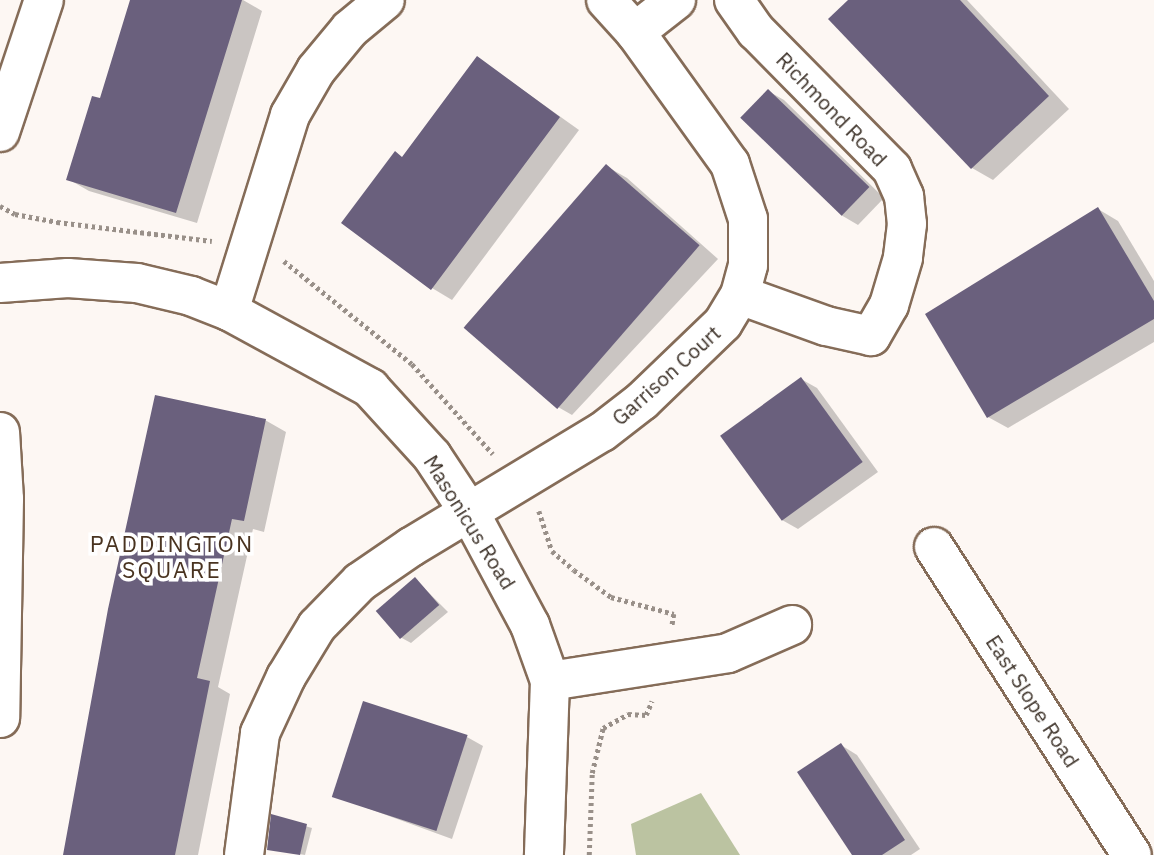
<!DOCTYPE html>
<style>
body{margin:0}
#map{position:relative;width:1154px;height:855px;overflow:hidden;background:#fdf7f3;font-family:"IBM Plex Sans",sans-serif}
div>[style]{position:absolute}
.forest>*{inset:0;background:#bbc3a1}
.shadow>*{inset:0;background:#0003}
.building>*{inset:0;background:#6a607d;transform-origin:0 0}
.path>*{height:4.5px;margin-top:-2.25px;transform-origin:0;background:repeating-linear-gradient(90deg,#999089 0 3.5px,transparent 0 7px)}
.roads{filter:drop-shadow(2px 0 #856c58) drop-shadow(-2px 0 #856c58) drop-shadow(0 2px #856c58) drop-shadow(0 -2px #856c58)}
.minor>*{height:38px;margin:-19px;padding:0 19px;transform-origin:19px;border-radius:19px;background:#fff}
span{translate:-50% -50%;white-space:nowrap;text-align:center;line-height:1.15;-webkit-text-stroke:7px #fff;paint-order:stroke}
.street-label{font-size:21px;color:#3f342b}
.neighbourhood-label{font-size:23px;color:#493320;letter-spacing:2px}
</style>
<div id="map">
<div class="forest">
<i style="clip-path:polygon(701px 793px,740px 855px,636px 855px,631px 824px)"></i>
</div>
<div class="shadow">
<i style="clip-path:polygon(132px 0,243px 0,262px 11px,197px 223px,89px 191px,68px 179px,101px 100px)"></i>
<i style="clip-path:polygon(851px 0,967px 0,1069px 109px,993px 180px,972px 168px)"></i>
<i style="clip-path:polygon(478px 58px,579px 130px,452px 300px,432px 288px,403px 158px)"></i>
<i style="clip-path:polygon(768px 91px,784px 100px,884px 198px,858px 225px,841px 215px)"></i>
<i style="clip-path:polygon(606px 166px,627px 178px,718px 259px,572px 415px,551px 403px,465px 326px)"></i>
<i style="clip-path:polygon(1098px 209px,1118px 221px,1154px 281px,1154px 342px,1008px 428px,988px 417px)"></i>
<i style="clip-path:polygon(801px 379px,817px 388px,878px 472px,798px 529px,782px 520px)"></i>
<i style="clip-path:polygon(265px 420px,286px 432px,264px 532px,253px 529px,218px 687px,230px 694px,198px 855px,65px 855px)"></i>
<i style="clip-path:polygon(415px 579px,448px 612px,411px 643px,400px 637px)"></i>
<i style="clip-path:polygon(467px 737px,483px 746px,452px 839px,334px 796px)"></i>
<i style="clip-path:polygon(841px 745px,857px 755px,920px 849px,911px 855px,854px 855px)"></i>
<i style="clip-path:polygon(273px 817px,312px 828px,305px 855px,269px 849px)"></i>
</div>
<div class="building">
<i style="clip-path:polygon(130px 0,242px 0,176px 213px,66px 180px,92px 96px,100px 98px)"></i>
<i style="clip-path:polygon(848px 0,960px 0,1049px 96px,971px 169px,828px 19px)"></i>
<i style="clip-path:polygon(477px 56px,560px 117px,431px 290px,341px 223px,395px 151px,402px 157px)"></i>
<i style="left:768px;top:89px;width:141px;height:40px;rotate:44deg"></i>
<i style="left:606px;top:164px;width:124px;height:217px;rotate:41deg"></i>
<i style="clip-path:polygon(1098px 207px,1154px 301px,1154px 319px,987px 418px,925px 314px)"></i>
<i style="left:801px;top:377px;width:105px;height:100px;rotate:54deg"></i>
<i style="clip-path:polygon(155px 395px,266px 419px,244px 521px,232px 519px,197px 678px,210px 681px,175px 855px,63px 855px,108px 609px)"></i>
<i style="left:415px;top:577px;width:37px;height:52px;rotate:49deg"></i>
<i style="left:363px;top:701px;width:110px;height:101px;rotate:18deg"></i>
<i style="clip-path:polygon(841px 743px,905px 840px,882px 855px,852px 855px,797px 772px)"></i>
<i style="clip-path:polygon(271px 814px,307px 824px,300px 855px,267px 850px)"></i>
</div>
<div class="path">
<i style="left:0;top:206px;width:17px;rotate:28deg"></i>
<i style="left:15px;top:214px;width:43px;rotate:10.8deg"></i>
<i style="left:57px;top:222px;width:156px;rotate:7deg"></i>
<i style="left:284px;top:261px;width:164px;rotate:38.8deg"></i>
<i style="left:412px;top:364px;width:121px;rotate:48deg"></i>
<i style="left:539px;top:511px;width:42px;rotate:72deg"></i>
<i style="left:552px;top:551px;width:29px;rotate:41deg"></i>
<i style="left:574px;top:570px;width:46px;rotate:36.1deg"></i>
<i style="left:611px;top:597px;width:65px;rotate:15.1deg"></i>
<i style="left:674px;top:614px;width:12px;rotate:99deg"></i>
<i style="left:589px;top:855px;width:82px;rotate:-87.9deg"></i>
<i style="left:592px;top:773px;width:46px;rotate:-76.3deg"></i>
<i style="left:603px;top:728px;width:29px;rotate:-29deg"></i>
<i style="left:628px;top:714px;width:18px;rotate:3deg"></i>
<i style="left:646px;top:715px;width:15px;rotate:-67deg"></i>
</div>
<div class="roads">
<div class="minor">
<i style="left:734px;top:0;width:38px;rotate:55deg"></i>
<i style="left:756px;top:31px;width:194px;rotate:45.4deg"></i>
<i style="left:892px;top:169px;width:30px;rotate:66deg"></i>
<i style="left:904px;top:196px;width:28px;rotate:84deg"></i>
<i style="left:907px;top:224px;width:34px;rotate:97deg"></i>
<i style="left:903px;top:258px;width:49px;rotate:106.6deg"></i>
<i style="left:889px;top:305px;width:36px;rotate:120deg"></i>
<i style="left:871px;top:336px;width:46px;rotate:-167.5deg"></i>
<i style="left:826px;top:326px;width:91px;rotate:-160.2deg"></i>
<i style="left:635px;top:32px;width:52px;rotate:-38deg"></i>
<i style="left:0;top:132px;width:139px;rotate:-71.6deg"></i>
<i style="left:0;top:283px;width:68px;rotate:-4.2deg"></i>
<i style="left:68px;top:278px;width:69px;rotate:4.1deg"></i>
<i style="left:137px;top:283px;width:56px;rotate:13.5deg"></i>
<i style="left:191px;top:296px;width:41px;rotate:21.5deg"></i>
<i style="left:229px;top:311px;width:161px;rotate:28.6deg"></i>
<i style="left:370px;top:388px;width:92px;rotate:47.6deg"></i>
<i style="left:432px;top:456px;width:71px;rotate:56.5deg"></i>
<i style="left:471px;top:515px;width:125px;rotate:61.8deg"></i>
<i style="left:530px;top:625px;width:59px;rotate:70.3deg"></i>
<i style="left:550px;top:681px;width:174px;rotate:92deg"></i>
<i style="left:229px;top:311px;width:205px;rotate:-72.7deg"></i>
<i style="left:290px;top:115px;width:52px;rotate:-60deg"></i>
<i style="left:316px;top:70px;width:53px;rotate:-50.3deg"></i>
<i style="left:350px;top:29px;width:45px;rotate:-39.6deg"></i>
<i style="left:0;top:432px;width:67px;rotate:86.6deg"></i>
<i style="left:4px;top:499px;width:219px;rotate:91deg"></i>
<i style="left:934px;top:547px;width:366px;rotate:57.3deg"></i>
<i style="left:550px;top:681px;width:180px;rotate:-8.9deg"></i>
<i style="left:728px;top:653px;width:70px;rotate:-23.6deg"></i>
<i style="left:244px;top:855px;width:123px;rotate:-82.5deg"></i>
<i style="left:260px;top:733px;width:62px;rotate:-65.1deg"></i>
<i style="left:286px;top:677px;width:60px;rotate:-58.7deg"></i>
<i style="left:317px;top:626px;width:62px;rotate:-45.7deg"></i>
<i style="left:360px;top:582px;width:62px;rotate:-34.5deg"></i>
<i style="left:411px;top:547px;width:223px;rotate:-31.1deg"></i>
<i style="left:602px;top:432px;width:51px;rotate:-37.8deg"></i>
<i style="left:642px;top:401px;width:112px;rotate:-43.9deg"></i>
<i style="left:723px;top:323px;width:33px;rotate:-59deg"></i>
<i style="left:740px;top:295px;width:31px;rotate:-75deg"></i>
<i style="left:748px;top:265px;width:46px;rotate:-90deg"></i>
<i style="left:748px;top:219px;width:58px;rotate:-108.1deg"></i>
<i style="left:730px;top:164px;width:163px;rotate:-125.7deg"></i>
<i style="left:635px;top:32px;width:43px;rotate:-132.2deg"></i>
</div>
</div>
<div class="street-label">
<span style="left:832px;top:109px;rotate:46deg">Richmond Road</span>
<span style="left:666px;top:375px;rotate:-42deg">Garrison Court</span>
<span style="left:470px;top:522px;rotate:58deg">Masonicus Road</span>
<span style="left:1033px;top:701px;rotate:57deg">East Slope Road</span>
</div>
<div class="neighbourhood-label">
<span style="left:172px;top:556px">PADDINGTON<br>SQUARE</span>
</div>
</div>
